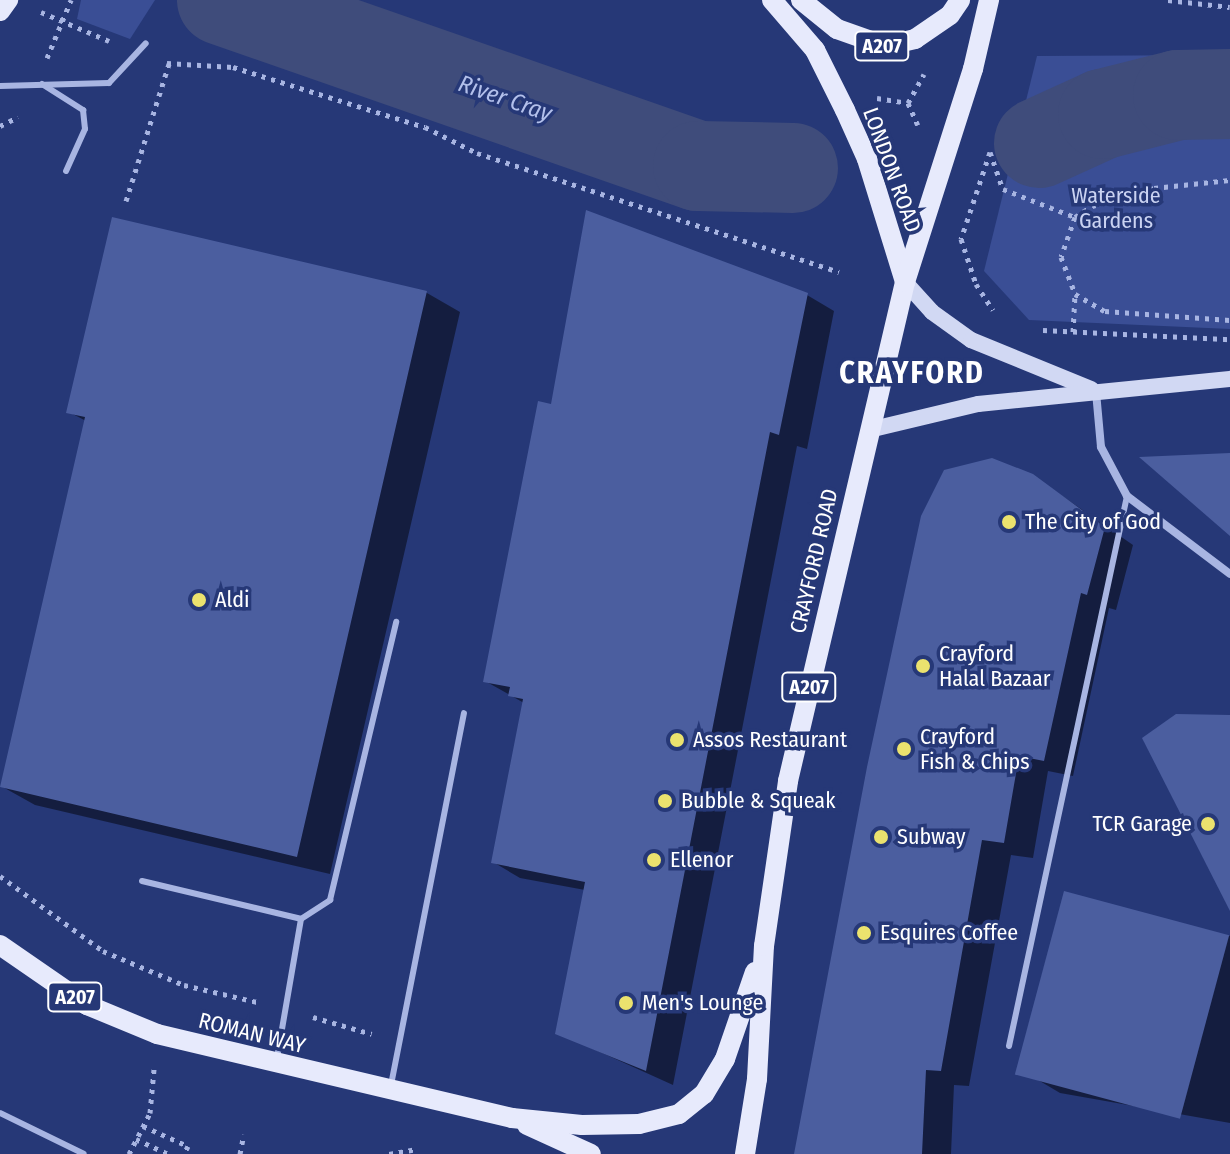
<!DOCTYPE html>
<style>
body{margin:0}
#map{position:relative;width:1230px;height:1154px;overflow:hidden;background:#263877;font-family:"Fira Sans Condensed",sans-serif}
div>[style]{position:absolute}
.green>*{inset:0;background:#3a4e95}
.shadow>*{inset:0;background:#0007}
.river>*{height:90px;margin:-45px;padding:0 45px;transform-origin:45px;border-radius:45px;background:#3f4c7b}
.building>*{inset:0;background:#4b5e9f;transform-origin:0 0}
.path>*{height:5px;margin-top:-2.5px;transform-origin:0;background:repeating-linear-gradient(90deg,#a8b5e2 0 4px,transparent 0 10px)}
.service>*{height:6px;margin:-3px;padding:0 3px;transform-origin:3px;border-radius:3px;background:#a8b5e2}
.minor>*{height:8px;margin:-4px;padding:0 4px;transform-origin:4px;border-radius:4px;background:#a8b5e2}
.secondary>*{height:16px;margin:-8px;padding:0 8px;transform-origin:8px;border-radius:8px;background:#d1d8f3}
.primary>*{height:20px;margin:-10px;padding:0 10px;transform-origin:10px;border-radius:10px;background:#e7eafc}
.dots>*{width:22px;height:22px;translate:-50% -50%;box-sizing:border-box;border:4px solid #263877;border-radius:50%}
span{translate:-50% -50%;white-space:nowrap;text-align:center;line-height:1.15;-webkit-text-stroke:7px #263877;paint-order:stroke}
.shield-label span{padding:2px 6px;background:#263877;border:2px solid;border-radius:6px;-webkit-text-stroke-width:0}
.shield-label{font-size:20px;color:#fff;font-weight:700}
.street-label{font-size:22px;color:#fff}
.park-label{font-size:22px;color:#cad3f2}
.poi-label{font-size:22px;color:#fff}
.left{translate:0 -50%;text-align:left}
.right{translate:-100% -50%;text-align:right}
.water-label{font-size:24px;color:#b3c0eb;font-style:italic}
.district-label{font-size:30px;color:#fff;font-weight:700;letter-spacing:2px}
</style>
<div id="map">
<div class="green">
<i style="clip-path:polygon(81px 0,155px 0,130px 39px,77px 19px)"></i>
<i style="clip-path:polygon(1230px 55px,1230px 329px,1029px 320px,984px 271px,1037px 56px)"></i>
</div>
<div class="shadow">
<i style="clip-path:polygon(113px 220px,427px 293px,460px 312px,330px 874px,35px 805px,1px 786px,86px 421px,69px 412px)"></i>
<i style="clip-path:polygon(807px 295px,834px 311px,807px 449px,797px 446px,673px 1085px,558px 1033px,585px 890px,520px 878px,493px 862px,524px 703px,485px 681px,552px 406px)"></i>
<i style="clip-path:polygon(1032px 475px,1133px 545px,1116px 610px,1109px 608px,1073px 776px,1048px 771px,1033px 858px,1011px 855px,969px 1086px,954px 1085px,951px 1154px,798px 1154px)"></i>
<i style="clip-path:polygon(1065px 894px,1230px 936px,1230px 1123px,1060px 1093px,1033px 1077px)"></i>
</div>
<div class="river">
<i style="left:222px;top:0;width:504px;rotate:19.23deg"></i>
<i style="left:698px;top:166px;width:95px;rotate:1.2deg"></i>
<i style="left:1039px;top:143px;width:70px;rotate:-24.4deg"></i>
<i style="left:1103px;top:114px;width:77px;rotate:-14.2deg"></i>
<i style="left:1178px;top:95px;width:52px;rotate:-1.1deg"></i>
</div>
<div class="building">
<i style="clip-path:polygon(586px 210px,808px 293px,779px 435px,770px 432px,646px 1071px,555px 1034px,585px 882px,491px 863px,523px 699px,508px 696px,510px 687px,483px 682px,538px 401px,551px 404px)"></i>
<i style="clip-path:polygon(112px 217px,427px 291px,297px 857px,0 787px,85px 417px,66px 413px)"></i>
<i style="clip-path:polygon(1230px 453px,1230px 536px,1139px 457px)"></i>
<i style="clip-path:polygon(992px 458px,1033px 474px,1105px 527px,1087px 595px,1081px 593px,1044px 761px,1019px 756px,1004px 843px,982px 840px,941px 1071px,926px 1070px,922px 1154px,794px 1154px,867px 767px,921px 516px,944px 470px)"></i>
<i style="clip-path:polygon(1176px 714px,1230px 715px,1230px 911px,1142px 738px)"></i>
<i style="left:1064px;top:891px;width:171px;height:190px;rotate:15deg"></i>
</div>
<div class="path">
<i style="left:1168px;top:0;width:62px;rotate:6.4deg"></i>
<i style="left:41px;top:12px;width:74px;rotate:23.1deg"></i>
<i style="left:47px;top:58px;width:63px;rotate:-67.5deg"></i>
<i style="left:167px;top:63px;width:66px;rotate:3.5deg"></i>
<i style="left:233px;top:67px;width:201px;rotate:17.4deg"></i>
<i style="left:425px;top:127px;width:58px;rotate:26.6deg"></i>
<i style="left:477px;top:153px;width:381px;rotate:18.2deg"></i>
<i style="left:877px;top:98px;width:31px;rotate:9deg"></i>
<i style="left:908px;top:103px;width:24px;rotate:66deg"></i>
<i style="left:908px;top:103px;width:33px;rotate:-61deg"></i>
<i style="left:0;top:126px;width:20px;rotate:-27deg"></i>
<i style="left:990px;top:152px;width:92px;rotate:108.4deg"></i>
<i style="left:961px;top:239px;width:47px;rotate:71.6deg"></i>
<i style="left:976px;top:284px;width:31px;rotate:57deg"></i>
<i style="left:990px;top:152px;width:39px;rotate:71deg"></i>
<i style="left:1003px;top:189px;width:77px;rotate:21.3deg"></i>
<i style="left:1075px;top:217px;width:42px;rotate:109.3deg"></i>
<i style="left:1061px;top:257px;width:40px;rotate:69deg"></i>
<i style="left:1075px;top:294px;width:34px;rotate:30deg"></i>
<i style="left:1105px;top:311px;width:125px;rotate:4.1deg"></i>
<i style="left:126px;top:201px;width:144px;rotate:-72.6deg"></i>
<i style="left:1075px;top:217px;width:20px;rotate:-33deg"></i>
<i style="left:1092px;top:206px;width:65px;rotate:-16.2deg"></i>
<i style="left:1154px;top:188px;width:76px;rotate:-6deg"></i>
<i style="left:1043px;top:330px;width:187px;rotate:2.8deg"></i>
<i style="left:1073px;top:332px;width:37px;rotate:-87deg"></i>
<i style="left:0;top:876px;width:127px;rotate:36.1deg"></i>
<i style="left:103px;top:951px;width:88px;rotate:22.8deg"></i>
<i style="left:184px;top:985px;width:75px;rotate:13.1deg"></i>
<i style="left:313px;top:1017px;width:61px;rotate:16.1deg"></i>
<i style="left:143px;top:1126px;width:49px;rotate:24deg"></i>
<i style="left:188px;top:1146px;width:9px;rotate:117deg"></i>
<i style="left:136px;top:1139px;width:35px;rotate:25deg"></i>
<i style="left:129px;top:1154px;width:46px;rotate:-62.9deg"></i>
<i style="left:150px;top:1113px;width:44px;rotate:-84.8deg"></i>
<i style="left:240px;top:1154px;width:20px;rotate:-79deg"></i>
<i style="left:389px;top:1154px;width:27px;rotate:-10deg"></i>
</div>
<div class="service">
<i style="left:42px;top:84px;width:49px;rotate:32.4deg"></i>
<i style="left:83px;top:110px;width:19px;rotate:84deg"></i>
<i style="left:85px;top:129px;width:46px;rotate:114.3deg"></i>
<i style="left:0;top:86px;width:109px;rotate:-1.6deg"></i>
<i style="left:109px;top:83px;width:54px;rotate:-47.2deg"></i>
<i style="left:142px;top:881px;width:163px;rotate:13.4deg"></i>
<i style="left:301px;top:919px;width:35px;rotate:-33deg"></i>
<i style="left:330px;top:900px;width:286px;rotate:-76.6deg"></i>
<i style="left:1009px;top:1046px;width:563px;rotate:-77.89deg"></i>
<i style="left:277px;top:1058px;width:141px;rotate:-80.2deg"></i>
<i style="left:391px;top:1085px;width:379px;rotate:-78.9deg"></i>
<i style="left:0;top:1113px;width:93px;rotate:26deg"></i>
</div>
<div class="minor">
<i style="left:1096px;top:392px;width:55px;rotate:84.8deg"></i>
<i style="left:1101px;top:447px;width:55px;rotate:62deg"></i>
<i style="left:1127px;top:496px;width:129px;rotate:37.1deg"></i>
</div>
<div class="secondary">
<i style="left:905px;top:282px;width:40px;rotate:48deg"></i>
<i style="left:932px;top:312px;width:48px;rotate:35.7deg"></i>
<i style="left:971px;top:340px;width:130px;rotate:22.2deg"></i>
<i style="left:869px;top:430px;width:112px;rotate:-13.4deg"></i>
<i style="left:978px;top:404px;width:253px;rotate:-5.7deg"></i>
</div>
<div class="primary">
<i style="left:772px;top:0;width:66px;rotate:49.3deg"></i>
<i style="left:815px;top:50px;width:67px;rotate:63.4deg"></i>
<i style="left:845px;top:110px;width:54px;rotate:65.8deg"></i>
<i style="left:867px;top:159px;width:129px;rotate:72.8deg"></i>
<i style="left:801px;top:0;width:46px;rotate:38.9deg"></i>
<i style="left:837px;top:29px;width:51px;rotate:19.5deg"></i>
<i style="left:885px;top:46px;width:31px;rotate:-13deg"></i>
<i style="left:915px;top:39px;width:42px;rotate:-34.4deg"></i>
<i style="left:950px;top:15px;width:18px;rotate:-56deg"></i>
<i style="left:0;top:11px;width:14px;rotate:-54deg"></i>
<i style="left:0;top:945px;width:106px;rotate:34.6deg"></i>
<i style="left:87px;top:1005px;width:76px;rotate:22.5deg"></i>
<i style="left:157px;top:1034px;width:365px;rotate:13.3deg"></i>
<i style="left:512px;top:1118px;width:70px;rotate:5.7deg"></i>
<i style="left:582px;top:1125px;width:57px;rotate:-1deg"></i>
<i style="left:639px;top:1124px;width:41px;rotate:-14deg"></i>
<i style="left:679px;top:1114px;width:32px;rotate:-39deg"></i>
<i style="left:704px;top:1094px;width:41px;rotate:-59deg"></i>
<i style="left:725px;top:1059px;width:92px;rotate:-71deg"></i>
<i style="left:527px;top:1125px;width:70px;rotate:24.4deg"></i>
<i style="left:745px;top:1154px;width:76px;rotate:-80.9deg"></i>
<i style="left:757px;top:1079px;width:133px;rotate:-87deg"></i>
<i style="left:764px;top:946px;width:167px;rotate:-81.7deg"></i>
<i style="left:788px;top:781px;width:513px;rotate:-76.8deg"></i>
<i style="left:905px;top:282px;width:224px;rotate:-72.3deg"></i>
<i style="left:973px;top:69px;width:71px;rotate:-76.9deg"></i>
</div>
<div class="dots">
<i style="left:1009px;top:522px;background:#ebe26e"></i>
<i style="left:199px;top:600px;background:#ebe26e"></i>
<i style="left:923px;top:666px;background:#ebe26e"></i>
<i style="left:677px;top:740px;background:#ebe26e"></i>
<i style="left:904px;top:749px;background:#ebe26e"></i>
<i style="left:665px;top:801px;background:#ebe26e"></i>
<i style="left:1208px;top:824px;background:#ebe26e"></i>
<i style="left:881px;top:837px;background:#ebe26e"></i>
<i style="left:654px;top:860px;background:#ebe26e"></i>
<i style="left:864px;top:933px;background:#ebe26e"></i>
<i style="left:626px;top:1003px;background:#ebe26e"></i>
</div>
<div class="shield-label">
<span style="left:882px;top:46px">A207</span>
<span style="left:809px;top:687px">A207</span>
<span style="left:75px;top:997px">A207</span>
</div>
<div class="street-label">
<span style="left:892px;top:170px;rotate:70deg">LONDON ROAD</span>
<span style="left:814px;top:561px;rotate:-77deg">CRAYFORD ROAD</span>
<span style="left:252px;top:1033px;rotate:14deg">ROMAN WAY</span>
</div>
<div class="park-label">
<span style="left:1116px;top:208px">Waterside<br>Gardens</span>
</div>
<div class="poi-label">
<span class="left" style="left:1025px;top:522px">The City of God</span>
<span class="left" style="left:215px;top:600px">Aldi</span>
<span class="left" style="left:939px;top:666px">Crayford<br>Halal Bazaar</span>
<span class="left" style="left:920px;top:749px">Crayford<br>Fish &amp; Chips</span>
<span class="left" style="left:693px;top:740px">Assos Restaurant</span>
<span class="left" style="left:681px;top:801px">Bubble &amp; Squeak</span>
<span class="right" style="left:1192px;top:824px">TCR Garage</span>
<span class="left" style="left:897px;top:837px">Subway</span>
<span class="left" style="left:670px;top:860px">Ellenor</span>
<span class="left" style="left:880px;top:933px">Esquires Coffee</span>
<span class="left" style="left:642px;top:1003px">Men's Lounge</span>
</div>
<div class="water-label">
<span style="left:505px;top:99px;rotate:19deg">River Cray</span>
</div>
<div class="district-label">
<span style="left:912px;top:373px">CRAYFORD</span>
</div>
</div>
